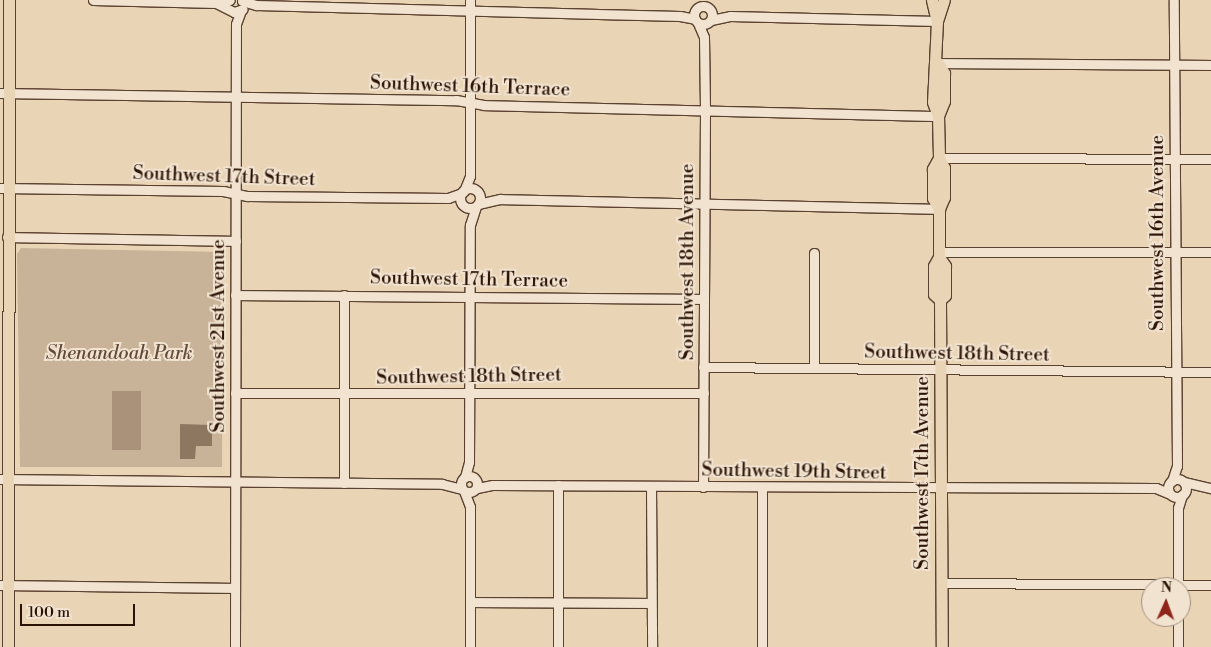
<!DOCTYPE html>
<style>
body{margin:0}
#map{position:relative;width:1211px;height:647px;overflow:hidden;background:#ead4b6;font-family:"Libre Bodoni",serif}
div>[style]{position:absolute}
.green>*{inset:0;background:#c9b398}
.water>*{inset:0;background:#a99279;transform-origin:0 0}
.building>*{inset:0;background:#8e7761}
.roads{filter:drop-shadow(1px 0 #5a4230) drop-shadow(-1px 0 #5a4230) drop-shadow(0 1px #5a4230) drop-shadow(0 -1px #5a4230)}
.minor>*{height:9px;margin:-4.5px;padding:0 4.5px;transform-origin:4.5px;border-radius:4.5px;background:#f1e3d0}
.minor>.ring{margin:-4.5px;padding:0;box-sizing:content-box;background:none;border:9px solid #f1e3d0;border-radius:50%}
.major>*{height:11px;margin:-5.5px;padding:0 5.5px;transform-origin:5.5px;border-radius:5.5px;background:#ead4b6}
span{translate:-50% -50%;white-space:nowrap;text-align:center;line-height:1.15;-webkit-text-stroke:4px #f1e3d0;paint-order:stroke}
.street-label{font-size:19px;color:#2a1204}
.park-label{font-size:19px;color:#624a38;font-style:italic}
.north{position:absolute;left:1141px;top:577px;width:50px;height:50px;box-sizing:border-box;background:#f1e3d0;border:1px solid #a18f7e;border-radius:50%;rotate:2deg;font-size:14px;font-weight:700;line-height:20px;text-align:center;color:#2a1204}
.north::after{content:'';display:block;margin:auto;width:18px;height:22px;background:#8f2418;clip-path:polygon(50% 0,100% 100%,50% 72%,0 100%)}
.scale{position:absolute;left:20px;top:604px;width:115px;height:22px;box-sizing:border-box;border:2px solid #2a1204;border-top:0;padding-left:6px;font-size:15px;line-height:18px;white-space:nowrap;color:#2a1204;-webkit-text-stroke:4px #f1e3d0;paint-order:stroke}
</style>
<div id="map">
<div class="green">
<i style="clip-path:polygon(21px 248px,223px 252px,222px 467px,20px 467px,17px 254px)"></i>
</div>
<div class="water">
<i style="left:112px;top:391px;width:29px;height:59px"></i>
</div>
<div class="building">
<i style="clip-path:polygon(180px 424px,212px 425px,212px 446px,196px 446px,195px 459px,180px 459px)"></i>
</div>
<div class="roads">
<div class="minor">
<i style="left:93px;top:0;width:123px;rotate:1.4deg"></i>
<i style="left:216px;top:3px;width:14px;rotate:-12deg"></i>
<i style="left:242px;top:1px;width:15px;rotate:16deg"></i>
<i style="left:256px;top:5px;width:424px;rotate:1.5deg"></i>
<i style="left:680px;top:16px;width:15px;rotate:11deg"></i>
<i style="left:216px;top:3px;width:20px;rotate:27deg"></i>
<i style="left:234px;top:12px;width:9px;rotate:-18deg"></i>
<i class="ring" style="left:694px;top:6px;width:9px;height:9px"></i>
<i style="left:711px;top:20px;width:19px;rotate:-12deg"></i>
<i style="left:730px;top:16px;width:207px;rotate:1.4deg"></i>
<i style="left:698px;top:23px;width:15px;rotate:67deg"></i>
<i style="left:704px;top:37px;width:73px;rotate:89.2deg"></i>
<i style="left:705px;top:110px;width:377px;rotate:90.3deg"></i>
<i style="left:938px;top:63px;width:273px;rotate:0.4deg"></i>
<i style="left:0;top:93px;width:456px;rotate:0.9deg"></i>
<i style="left:456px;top:100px;width:28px;rotate:10deg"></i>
<i style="left:484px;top:105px;width:454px;rotate:1.4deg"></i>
<i style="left:939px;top:158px;width:272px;rotate:0.2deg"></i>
<i style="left:0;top:188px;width:223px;rotate:0.8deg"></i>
<i style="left:223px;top:191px;width:25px;rotate:12deg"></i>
<i style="left:247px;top:196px;width:201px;rotate:0.6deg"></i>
<i style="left:448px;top:198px;width:15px;rotate:-20deg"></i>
<i class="ring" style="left:460px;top:188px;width:11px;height:11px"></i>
<i style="left:464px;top:191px;width:16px;rotate:-68deg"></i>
<i style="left:470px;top:176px;width:176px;rotate:-90deg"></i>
<i style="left:478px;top:204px;width:23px;rotate:-13deg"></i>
<i style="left:500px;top:199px;width:439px;rotate:1.3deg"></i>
<i style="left:7px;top:237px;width:229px;rotate:1deg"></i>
<i style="left:939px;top:252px;width:272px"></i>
<i style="left:814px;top:253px;width:115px;rotate:90deg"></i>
<i style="left:235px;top:295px;width:468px;rotate:0.5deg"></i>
<i style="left:703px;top:367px;width:508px;rotate:0.56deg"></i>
<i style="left:235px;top:393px;width:469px"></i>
<i class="ring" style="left:461px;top:476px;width:7px;height:7px"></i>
<i style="left:465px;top:477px;width:16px;rotate:-75deg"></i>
<i style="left:469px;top:462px;width:237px;rotate:-89.8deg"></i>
<i style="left:470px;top:225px;width:19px;rotate:-72deg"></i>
<i style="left:0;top:479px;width:442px;rotate:0.6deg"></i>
<i style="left:442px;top:484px;width:21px;rotate:14deg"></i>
<i class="ring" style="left:1168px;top:479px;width:9px;height:9px"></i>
<i style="left:1172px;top:481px;width:16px;rotate:-72deg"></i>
<i style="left:1177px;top:466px;width:466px;rotate:-90.4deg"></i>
<i style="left:1184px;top:482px;width:28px;rotate:13deg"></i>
<i style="left:344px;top:483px;width:188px;rotate:-90deg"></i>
<i style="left:558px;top:485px;width:162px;rotate:90deg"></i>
<i style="left:651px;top:486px;width:161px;rotate:89.6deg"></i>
<i style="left:477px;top:488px;width:16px;rotate:-11deg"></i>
<i style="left:493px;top:485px;width:663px;rotate:0.26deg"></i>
<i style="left:1156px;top:488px;width:15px;rotate:23deg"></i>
<i style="left:762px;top:488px;width:159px;rotate:90deg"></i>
<i style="left:464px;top:491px;width:17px;rotate:69deg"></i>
<i style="left:470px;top:507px;width:140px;rotate:90deg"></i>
<i style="left:942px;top:583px;width:269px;rotate:0.4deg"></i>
<i style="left:0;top:585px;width:234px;rotate:0.7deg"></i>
<i style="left:1178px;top:587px;width:79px;rotate:-90deg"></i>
<i style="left:1178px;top:508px;width:14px;rotate:-73deg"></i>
<i style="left:470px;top:602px;width:181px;rotate:0.3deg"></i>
<i style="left:1178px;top:617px;width:30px;rotate:90deg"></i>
<i style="left:235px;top:647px;width:623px;rotate:-89.91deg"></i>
<i style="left:236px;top:24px;width:15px;rotate:-70deg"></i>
</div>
<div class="major">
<i style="left:932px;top:0;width:22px;rotate:77deg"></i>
<i style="left:937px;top:21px;width:81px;rotate:92.8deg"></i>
<i style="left:933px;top:102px;width:15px;rotate:70deg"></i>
<i style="left:938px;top:116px;width:42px;rotate:88.6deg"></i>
<i style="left:939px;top:158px;width:13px;rotate:119deg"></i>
<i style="left:933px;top:169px;width:29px;rotate:90deg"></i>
<i style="left:933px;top:198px;width:13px;rotate:61deg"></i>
<i style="left:937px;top:21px;width:22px;rotate:-72deg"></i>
<i style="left:938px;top:63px;width:12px;rotate:59deg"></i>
<i style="left:944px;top:73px;width:28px;rotate:90deg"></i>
<i style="left:944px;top:101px;width:16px;rotate:112deg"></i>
<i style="left:939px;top:158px;width:11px;rotate:63deg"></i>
<i style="left:944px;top:168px;width:29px;rotate:90deg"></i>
<i style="left:944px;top:197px;width:13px;rotate:113deg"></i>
<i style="left:939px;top:209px;width:48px;rotate:90deg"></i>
<i style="left:939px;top:257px;width:11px;rotate:56deg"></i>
<i style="left:945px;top:266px;width:29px;rotate:90deg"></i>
<i style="left:945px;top:295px;width:7px;rotate:135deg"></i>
<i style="left:940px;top:300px;width:347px;rotate:89.7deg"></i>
<i style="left:939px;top:257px;width:10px;rotate:119deg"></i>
<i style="left:934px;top:266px;width:28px;rotate:90deg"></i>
<i style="left:934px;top:294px;width:8px;rotate:45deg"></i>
<i style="left:8px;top:647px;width:647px;rotate:-89.91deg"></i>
</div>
</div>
<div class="street-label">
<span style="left:470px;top:87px;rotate:2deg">Southwest 16th Terrace</span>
<span style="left:224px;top:177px;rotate:2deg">Southwest 17th Street</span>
<span style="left:1158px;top:233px;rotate:-90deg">Southwest 16th Avenue</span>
<span style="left:688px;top:262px;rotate:-90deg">Southwest 18th Avenue</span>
<span style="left:469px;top:280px;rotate:1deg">Southwest 17th Terrace</span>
<span style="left:219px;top:336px;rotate:-90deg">Southwest 21st Avenue</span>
<span style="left:957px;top:354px;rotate:1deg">Southwest 18th Street</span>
<span style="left:469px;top:377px;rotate:-1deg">Southwest 18th Street</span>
<span style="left:794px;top:472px;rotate:1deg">Southwest 19th Street</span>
<span style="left:923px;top:473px;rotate:-90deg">Southwest 17th Avenue</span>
</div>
<div class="park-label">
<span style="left:119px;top:354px">Shenandoah Park</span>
</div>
<div class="north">N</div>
<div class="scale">100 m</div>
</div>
